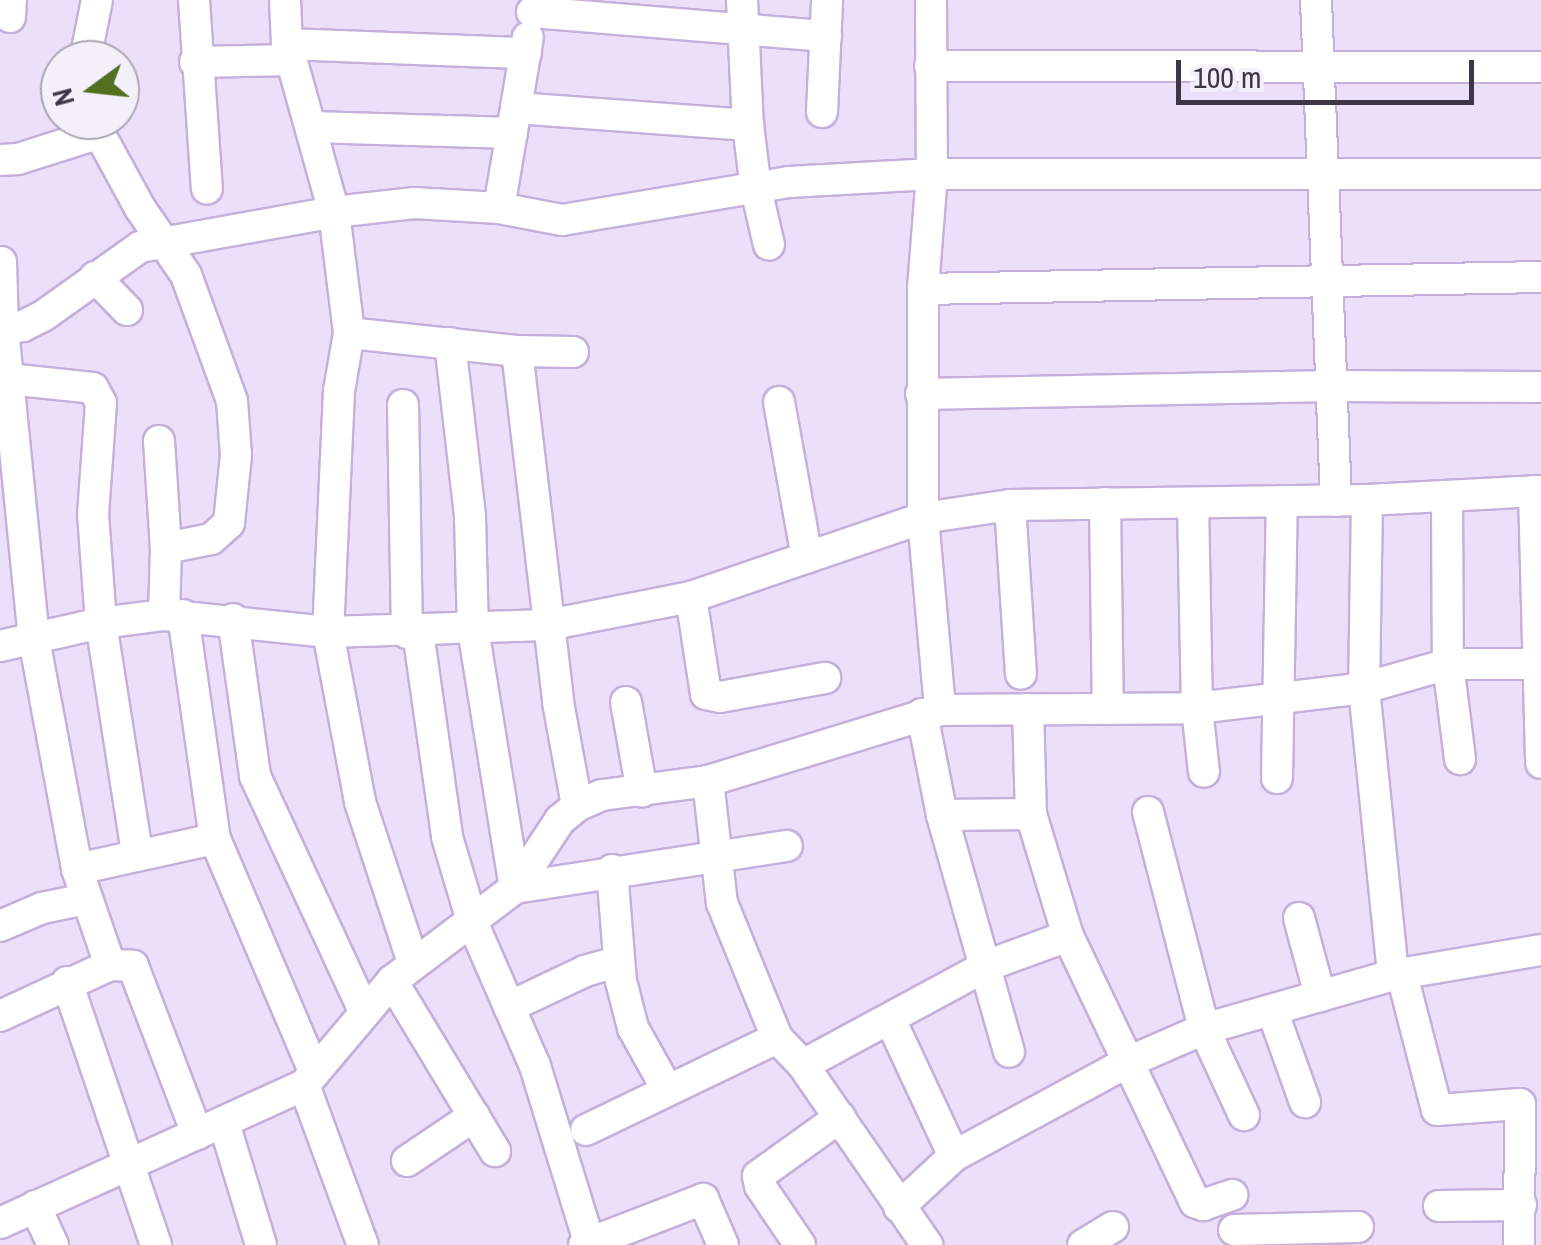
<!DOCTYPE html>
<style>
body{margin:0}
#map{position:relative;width:1541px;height:1245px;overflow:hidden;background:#ebdffa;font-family:"Archivo Narrow",sans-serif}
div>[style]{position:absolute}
.roads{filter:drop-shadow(2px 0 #c4b0da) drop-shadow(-2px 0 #c4b0da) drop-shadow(0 2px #c4b0da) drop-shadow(0 -2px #c4b0da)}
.minor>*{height:30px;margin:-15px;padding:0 15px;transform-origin:15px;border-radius:15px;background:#fff}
span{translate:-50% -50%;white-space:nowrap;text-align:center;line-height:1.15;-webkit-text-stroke:8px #f4f0f9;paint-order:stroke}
.north{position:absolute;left:40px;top:40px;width:100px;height:100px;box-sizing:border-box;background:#f4f0f9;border:2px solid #aba6b2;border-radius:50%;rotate:255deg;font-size:28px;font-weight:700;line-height:40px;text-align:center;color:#3e3647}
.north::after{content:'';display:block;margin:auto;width:35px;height:45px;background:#546f22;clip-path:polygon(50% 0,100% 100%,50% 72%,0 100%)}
.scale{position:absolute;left:1176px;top:60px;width:298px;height:45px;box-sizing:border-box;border:5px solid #3e3647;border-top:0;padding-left:12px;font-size:30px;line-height:35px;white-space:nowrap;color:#3e3647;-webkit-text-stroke:8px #f4f0f9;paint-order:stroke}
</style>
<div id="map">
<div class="roads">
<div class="minor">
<i style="left:194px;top:0;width:189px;rotate:86.1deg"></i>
<i style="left:285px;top:0;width:44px;rotate:87.4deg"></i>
<i style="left:287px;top:44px;width:174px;rotate:74.4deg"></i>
<i style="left:334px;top:212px;width:122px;rotate:82.9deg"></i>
<i style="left:349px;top:333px;width:59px;rotate:99.8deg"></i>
<i style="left:339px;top:391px;width:241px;rotate:92.6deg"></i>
<i style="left:328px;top:632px;width:173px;rotate:79.3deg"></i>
<i style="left:360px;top:802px;width:169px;rotate:71.7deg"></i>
<i style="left:742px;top:0;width:125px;rotate:87.3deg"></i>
<i style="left:748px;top:125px;width:64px;rotate:82.9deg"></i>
<i style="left:756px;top:189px;width:57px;rotate:76.9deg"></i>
<i style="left:931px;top:0;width:174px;rotate:89.7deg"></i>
<i style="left:932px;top:174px;width:115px;rotate:94.5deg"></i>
<i style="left:923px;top:289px;width:229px;rotate:90deg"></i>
<i style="left:923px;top:518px;width:193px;rotate:84.9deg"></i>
<i style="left:1316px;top:0;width:501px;rotate:87.71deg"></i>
<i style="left:532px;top:12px;width:295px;rotate:4.7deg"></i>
<i style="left:10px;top:17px;width:17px;rotate:-87deg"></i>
<i style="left:287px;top:44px;width:239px;rotate:2.2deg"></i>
<i style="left:85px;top:60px;width:61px;rotate:-78.7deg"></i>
<i style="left:195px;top:62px;width:97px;rotate:-1.2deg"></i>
<i style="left:930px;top:66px;width:611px;rotate:0.09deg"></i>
<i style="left:516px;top:108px;width:233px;rotate:4.2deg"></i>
<i style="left:822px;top:112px;width:112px;rotate:-87.4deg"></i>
<i style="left:92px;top:120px;width:100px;rotate:61.4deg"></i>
<i style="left:140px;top:208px;width:81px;rotate:55.5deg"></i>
<i style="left:186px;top:275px;width:134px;rotate:69.9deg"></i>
<i style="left:232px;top:401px;width:54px;rotate:85.8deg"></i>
<i style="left:236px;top:455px;width:68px;rotate:95.9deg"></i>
<i style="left:229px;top:523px;width:24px;rotate:138deg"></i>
<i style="left:211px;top:539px;width:46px;rotate:168.7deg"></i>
<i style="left:312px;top:127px;width:200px;rotate:1.7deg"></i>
<i style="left:0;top:160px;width:18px;rotate:-3deg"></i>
<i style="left:18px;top:159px;width:83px;rotate:-17.6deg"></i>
<i style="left:499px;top:208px;width:173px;rotate:-80.4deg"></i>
<i style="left:1px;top:262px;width:67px;rotate:88.3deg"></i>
<i style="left:3px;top:329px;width:312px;rotate:84.3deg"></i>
<i style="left:34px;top:639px;width:234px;rotate:79.4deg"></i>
<i style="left:77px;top:869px;width:102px;rotate:71deg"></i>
<i style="left:95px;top:277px;width:46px;rotate:45.9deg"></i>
<i style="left:923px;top:289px;width:618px;rotate:-1.11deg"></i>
<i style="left:0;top:329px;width:23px;rotate:-7deg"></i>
<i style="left:23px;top:326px;width:22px;rotate:-27deg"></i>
<i style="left:43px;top:316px;width:119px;rotate:-35.4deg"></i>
<i style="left:140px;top:247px;width:197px;rotate:-10.2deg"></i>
<i style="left:334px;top:212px;width:81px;rotate:-6.4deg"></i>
<i style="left:414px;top:203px;width:85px;rotate:3.4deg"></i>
<i style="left:499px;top:208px;width:64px;rotate:10.8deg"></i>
<i style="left:562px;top:220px;width:230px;rotate:-9.5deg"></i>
<i style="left:789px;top:182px;width:143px;rotate:-3.2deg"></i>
<i style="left:932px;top:174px;width:609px"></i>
<i style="left:349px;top:333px;width:169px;rotate:6.1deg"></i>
<i style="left:517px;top:351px;width:353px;rotate:83.3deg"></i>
<i style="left:558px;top:702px;width:106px;rotate:79.6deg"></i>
<i style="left:450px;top:343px;width:175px;rotate:83.4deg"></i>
<i style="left:470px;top:517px;width:112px;rotate:88.5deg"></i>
<i style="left:473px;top:629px;width:262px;rotate:80.8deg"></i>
<i style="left:515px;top:888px;width:275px;rotate:-8.8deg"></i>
<i style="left:517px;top:351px;width:56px;rotate:1deg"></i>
<i style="left:8px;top:379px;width:85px;rotate:6deg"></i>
<i style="left:93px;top:388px;width:17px;rotate:62deg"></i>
<i style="left:101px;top:403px;width:111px;rotate:94.1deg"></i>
<i style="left:93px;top:514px;width:109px;rotate:85.8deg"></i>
<i style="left:101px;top:623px;width:234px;rotate:81.1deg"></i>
<i style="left:921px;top:394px;width:411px;rotate:-1.1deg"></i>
<i style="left:1332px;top:386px;width:209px;rotate:0.3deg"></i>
<i style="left:779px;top:402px;width:158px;rotate:79.8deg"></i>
<i style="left:403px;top:405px;width:228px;rotate:89deg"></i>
<i style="left:159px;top:441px;width:107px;rotate:86.3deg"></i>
<i style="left:166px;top:548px;width:67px;rotate:91.7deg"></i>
<i style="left:1534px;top:491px;width:272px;rotate:88.5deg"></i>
<i style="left:1447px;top:496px;width:168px;rotate:89.7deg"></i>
<i style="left:1448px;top:664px;width:96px;rotate:82.8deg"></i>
<i style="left:1367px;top:500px;width:188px;rotate:90.9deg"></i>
<i style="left:1364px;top:688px;width:288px;rotate:84.2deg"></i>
<i style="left:1105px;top:503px;width:206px;rotate:89.2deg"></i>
<i style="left:1193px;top:503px;width:205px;rotate:88.9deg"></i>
<i style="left:1197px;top:708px;width:64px;rotate:83.8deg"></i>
<i style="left:1010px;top:505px;width:169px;rotate:86.3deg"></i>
<i style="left:691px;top:597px;width:98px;rotate:81.2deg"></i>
<i style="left:706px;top:694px;width:14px;rotate:12deg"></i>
<i style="left:720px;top:697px;width:107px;rotate:-10.3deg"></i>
<i style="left:183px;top:615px;width:226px;rotate:81.9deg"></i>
<i style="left:215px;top:839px;width:254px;rotate:66.9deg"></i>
<i style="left:233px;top:619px;width:159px;rotate:82deg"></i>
<i style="left:255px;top:776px;width:261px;rotate:65.1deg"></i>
<i style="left:418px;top:632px;width:207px;rotate:81.9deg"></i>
<i style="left:447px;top:837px;width:91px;rotate:73.4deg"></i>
<i style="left:473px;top:924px;width:155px;rotate:66.4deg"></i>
<i style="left:535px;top:1066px;width:187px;rotate:72.9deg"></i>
<i style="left:0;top:646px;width:104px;rotate:-12.8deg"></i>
<i style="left:101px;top:623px;width:64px;rotate:-7.2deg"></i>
<i style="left:164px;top:615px;width:165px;rotate:5.9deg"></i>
<i style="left:328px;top:632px;width:220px;rotate:-1.8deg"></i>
<i style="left:548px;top:625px;width:146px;rotate:-11.1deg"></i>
<i style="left:691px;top:597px;width:245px;rotate:-18.8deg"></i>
<i style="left:923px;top:518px;width:88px;rotate:-8.5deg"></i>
<i style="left:1010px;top:505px;width:357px;rotate:-0.8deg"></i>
<i style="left:1367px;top:500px;width:174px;rotate:-3deg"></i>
<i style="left:626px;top:702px;width:91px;rotate:79.9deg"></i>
<i style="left:1028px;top:709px;width:105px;rotate:88.4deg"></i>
<i style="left:1031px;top:814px;width:127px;rotate:73.1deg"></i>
<i style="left:1068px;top:936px;width:295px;rotate:64.5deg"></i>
<i style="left:1195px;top:1202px;width:9px;rotate:21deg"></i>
<i style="left:1203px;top:1205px;width:31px;rotate:-19deg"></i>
<i style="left:922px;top:714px;width:103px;rotate:78.8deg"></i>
<i style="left:942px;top:815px;width:89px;rotate:-0.6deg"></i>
<i style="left:1277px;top:778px;width:277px;rotate:-89deg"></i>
<i style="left:708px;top:781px;width:123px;rotate:83.5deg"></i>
<i style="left:722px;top:903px;width:146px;rotate:67.8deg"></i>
<i style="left:777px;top:1038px;width:37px;rotate:46deg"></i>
<i style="left:803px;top:1065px;width:219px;rotate:55.4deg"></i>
<i style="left:1148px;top:812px;width:224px;rotate:75.5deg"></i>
<i style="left:1204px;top:1029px;width:95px;rotate:65.1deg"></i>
<i style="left:942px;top:815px;width:246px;rotate:74.2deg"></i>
<i style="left:77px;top:869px;width:141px;rotate:-12.3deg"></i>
<i style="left:612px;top:870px;width:111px;rotate:85.4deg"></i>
<i style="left:621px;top:981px;width:49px;rotate:75.7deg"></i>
<i style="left:633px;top:1028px;width:70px;rotate:60.9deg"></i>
<i style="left:1299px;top:918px;width:81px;rotate:74.9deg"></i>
<i style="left:0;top:926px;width:46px;rotate:-23.2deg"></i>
<i style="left:42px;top:908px;width:45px;rotate:-11.6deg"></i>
<i style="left:1402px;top:975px;width:139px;rotate:75.5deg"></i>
<i style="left:1437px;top:1110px;width:83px;rotate:-4.1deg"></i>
<i style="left:1520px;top:1104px;width:141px;rotate:90.4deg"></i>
<i style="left:392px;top:981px;width:199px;rotate:58.8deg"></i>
<i style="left:67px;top:982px;width:278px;rotate:71.3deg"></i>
<i style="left:509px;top:1007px;width:84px;rotate:-25.3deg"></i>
<i style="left:585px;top:971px;width:35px;rotate:-16deg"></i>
<i style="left:1272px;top:1010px;width:98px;rotate:70.3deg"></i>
<i style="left:0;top:1016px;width:121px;rotate:-24.9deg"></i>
<i style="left:110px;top:965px;width:23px;rotate:2deg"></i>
<i style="left:133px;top:966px;width:180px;rotate:69.1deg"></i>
<i style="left:890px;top:1019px;width:151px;rotate:65deg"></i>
<i style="left:803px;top:1065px;width:208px;rotate:-28.4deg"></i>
<i style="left:986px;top:966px;width:87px;rotate:-20.1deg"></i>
<i style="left:304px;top:1085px;width:171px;rotate:69.8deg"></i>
<i style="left:224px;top:1123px;width:127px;rotate:73.1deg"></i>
<i style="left:586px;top:1130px;width:212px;rotate:-25.7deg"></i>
<i style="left:407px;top:1161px;width:81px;rotate:-33.9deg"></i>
<i style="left:35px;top:1206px;width:43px;rotate:65.2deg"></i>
<i style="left:1439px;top:1206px;width:82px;rotate:-0.7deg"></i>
<i style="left:899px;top:1207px;width:75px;rotate:-42.8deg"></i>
<i style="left:954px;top:1156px;width:196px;rotate:-28.4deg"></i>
<i style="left:1126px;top:1063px;width:85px;rotate:-23.6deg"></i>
<i style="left:1204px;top:1029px;width:197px;rotate:-15.9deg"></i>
<i style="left:1393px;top:975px;width:150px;rotate:-9.6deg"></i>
<i style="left:0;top:1223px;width:334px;rotate:-24.4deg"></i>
<i style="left:304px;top:1085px;width:136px;rotate:-49.8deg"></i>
<i style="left:392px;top:981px;width:154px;rotate:-37.1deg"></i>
<i style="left:515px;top:888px;width:82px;rotate:-56.5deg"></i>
<i style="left:560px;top:820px;width:22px;rotate:-39deg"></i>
<i style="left:577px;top:806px;width:27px;rotate:-24deg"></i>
<i style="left:602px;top:795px;width:107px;rotate:-7.5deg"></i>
<i style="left:708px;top:781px;width:243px;rotate:-17deg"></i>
<i style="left:940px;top:710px;width:257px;rotate:-0.4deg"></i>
<i style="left:1197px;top:708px;width:168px;rotate:-6.8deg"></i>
<i style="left:1364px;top:688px;width:87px;rotate:-15.9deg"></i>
<i style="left:1448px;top:664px;width:93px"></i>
<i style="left:1234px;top:1230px;width:124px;rotate:-1.4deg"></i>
<i style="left:584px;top:1245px;width:128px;rotate:-21.1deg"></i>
<i style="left:703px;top:1199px;width:50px;rotate:66.5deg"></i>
<i style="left:800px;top:1245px;width:71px;rotate:-124.1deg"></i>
<i style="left:760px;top:1186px;width:10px;rotate:-101deg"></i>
<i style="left:758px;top:1176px;width:101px;rotate:-35.7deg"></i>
<i style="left:1083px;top:1245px;width:35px;rotate:-31deg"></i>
</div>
</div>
<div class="north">N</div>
<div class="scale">100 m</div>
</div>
